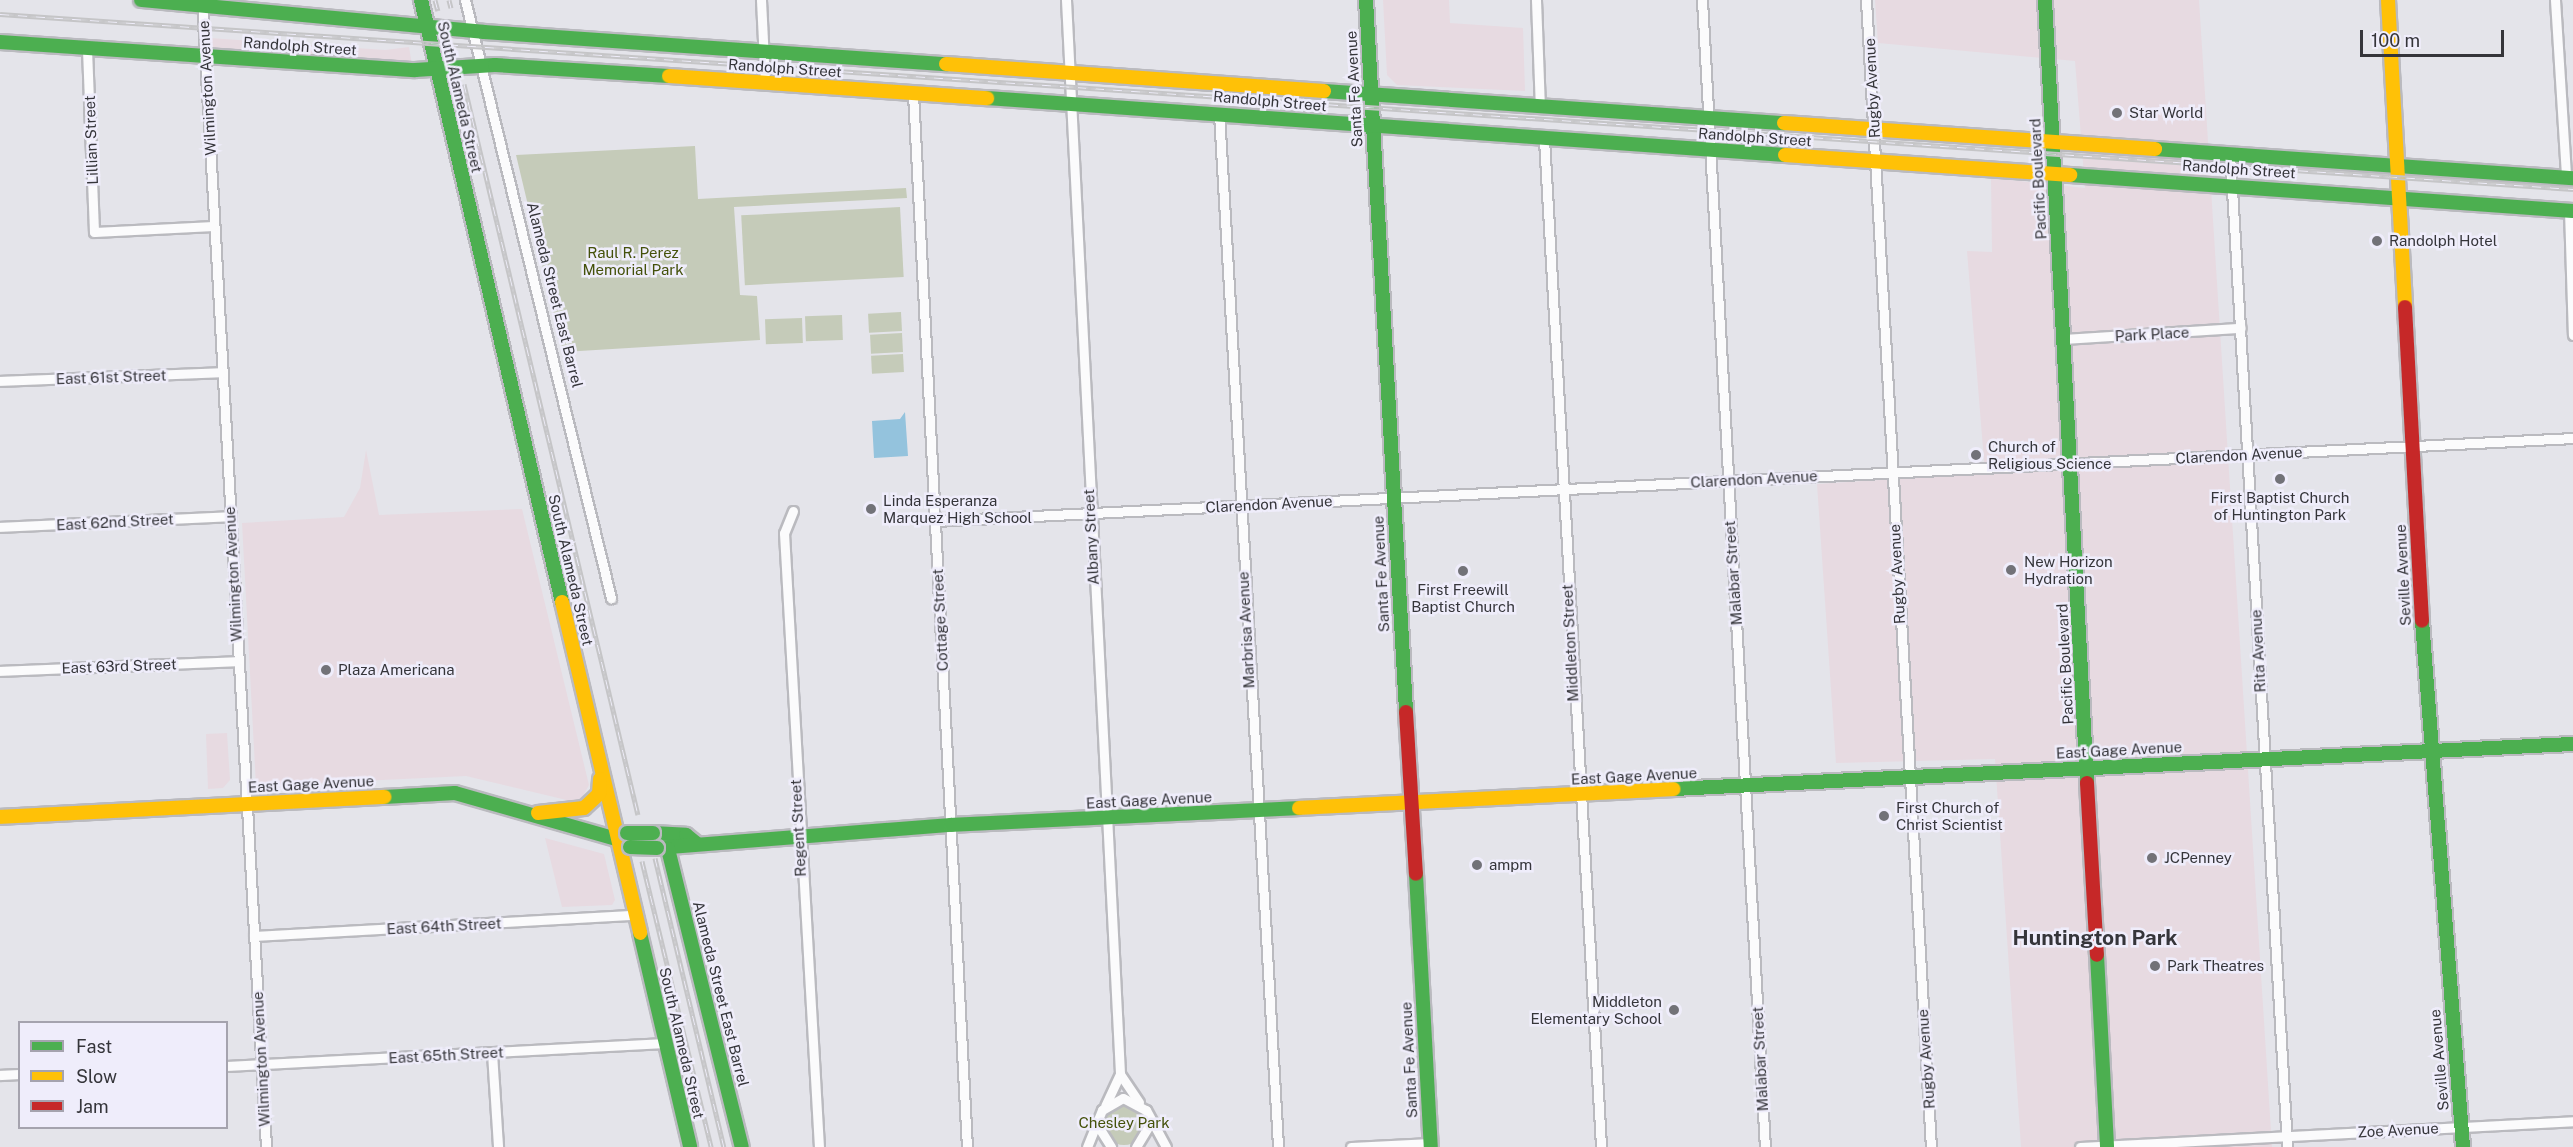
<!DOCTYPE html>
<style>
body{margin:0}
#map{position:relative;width:2573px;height:1147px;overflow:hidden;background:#e4e4ea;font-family:"Public Sans",sans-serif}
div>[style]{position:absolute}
.commercial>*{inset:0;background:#e7dae1}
.green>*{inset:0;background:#c5cbb9;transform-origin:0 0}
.round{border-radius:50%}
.water>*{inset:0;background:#94c3dd}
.roads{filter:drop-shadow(2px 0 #bababf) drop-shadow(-2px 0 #bababf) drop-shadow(0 2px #bababf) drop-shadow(0 -2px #bababf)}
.street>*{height:9px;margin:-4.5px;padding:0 4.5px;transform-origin:4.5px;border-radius:4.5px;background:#fbfbfc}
.fast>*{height:14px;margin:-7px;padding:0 7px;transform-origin:7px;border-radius:7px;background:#4caf50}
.slow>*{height:14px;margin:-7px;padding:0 7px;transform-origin:7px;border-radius:7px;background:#ffc107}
.jam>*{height:14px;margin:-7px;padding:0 7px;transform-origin:7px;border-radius:7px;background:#c62828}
.rail>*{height:5px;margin-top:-2.5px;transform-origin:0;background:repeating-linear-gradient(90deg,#efedfb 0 9px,#c5c5c7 0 18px);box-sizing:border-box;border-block:2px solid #c5c5c7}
.bridges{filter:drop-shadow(2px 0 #bababf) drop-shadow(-2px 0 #bababf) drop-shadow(0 2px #bababf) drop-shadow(0 -2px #bababf)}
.fast-bridge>*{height:14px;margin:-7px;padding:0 7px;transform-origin:7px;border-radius:7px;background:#4caf50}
.dots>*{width:16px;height:16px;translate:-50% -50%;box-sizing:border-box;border:3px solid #efedfb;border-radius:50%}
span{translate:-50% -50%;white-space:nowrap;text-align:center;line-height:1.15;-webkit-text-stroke:5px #efedfb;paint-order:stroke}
.street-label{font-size:15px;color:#35353a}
.poi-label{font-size:15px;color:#35353a}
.left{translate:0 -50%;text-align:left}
.right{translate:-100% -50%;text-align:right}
.park-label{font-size:15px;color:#44510a}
.district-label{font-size:21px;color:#35353a;font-weight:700}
.legend{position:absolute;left:18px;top:1021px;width:210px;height:108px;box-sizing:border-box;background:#efedfb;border:2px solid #a5a3ae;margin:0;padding:8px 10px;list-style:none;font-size:18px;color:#35353a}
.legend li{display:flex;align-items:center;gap:12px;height:30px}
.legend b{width:30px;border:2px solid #a5a3ae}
.scale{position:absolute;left:2360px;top:30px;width:144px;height:27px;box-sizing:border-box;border:3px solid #35353a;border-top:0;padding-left:8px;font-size:18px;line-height:21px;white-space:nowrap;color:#35353a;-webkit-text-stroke:4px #efedfb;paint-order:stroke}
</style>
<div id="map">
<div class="commercial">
<i style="clip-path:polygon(1383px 0,1449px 0,1450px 23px,1523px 28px,1525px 91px,1397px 85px,1387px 75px)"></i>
<i style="clip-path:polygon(1875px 0,2199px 0,2272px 1147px,2021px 1147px,1995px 759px,1836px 763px,1817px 484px,1985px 473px,1967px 251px,1992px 252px,1991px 178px,2085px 188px,2075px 61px,1878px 43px)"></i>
<i style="clip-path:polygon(210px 38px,385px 50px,409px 47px,412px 65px,210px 51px)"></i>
<i style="clip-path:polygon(366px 450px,379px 515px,522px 509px,589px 785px,579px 803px,466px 776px,256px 786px,242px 523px,344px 517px,360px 488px)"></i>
<i style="clip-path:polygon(227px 733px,230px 780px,223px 788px,208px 789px,206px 734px)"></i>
<i style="clip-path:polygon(545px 838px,604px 854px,615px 900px,612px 905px,562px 907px)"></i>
</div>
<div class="green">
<i style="clip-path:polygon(695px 146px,698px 199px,906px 188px,907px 198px,734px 207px,740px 295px,757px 296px,760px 340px,563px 352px,516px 155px)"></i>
<i style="left:900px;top:207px;width:70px;height:159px;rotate:87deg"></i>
<i style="left:901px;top:312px;width:19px;height:33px;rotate:87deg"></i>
<i style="left:842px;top:315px;width:25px;height:37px;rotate:88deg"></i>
<i style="left:802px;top:318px;width:25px;height:37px;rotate:88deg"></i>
<i style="left:902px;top:333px;width:19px;height:32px;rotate:87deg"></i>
<i style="left:903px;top:354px;width:18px;height:32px;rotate:87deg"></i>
<i class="round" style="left:1103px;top:1103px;width:42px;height:42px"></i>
</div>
<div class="water">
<i style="clip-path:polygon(905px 412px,908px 456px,874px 458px,872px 421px,900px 419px)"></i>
</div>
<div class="roads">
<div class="street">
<i style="left:465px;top:0;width:616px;rotate:76.28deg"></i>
<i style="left:761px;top:0;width:83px;rotate:87.2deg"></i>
<i style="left:1066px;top:0;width:1075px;rotate:87.12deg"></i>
<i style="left:1120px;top:1074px;width:35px;rotate:115deg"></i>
<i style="left:1536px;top:0;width:107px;rotate:87.9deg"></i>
<i style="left:1702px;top:0;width:1149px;rotate:86.86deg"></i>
<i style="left:1866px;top:0;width:1149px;rotate:86.76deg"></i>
<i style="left:2555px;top:0;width:177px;rotate:86.4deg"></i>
<i style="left:202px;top:2px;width:1147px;rotate:86.8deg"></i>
<i style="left:87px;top:49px;width:183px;rotate:87.8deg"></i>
<i style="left:94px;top:232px;width:120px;rotate:-2.9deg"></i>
<i style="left:913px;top:93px;width:1055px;rotate:87.07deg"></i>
<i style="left:1219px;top:113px;width:1036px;rotate:86.73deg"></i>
<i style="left:1544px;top:139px;width:1010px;rotate:86.76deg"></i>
<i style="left:2230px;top:154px;width:995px;rotate:86.71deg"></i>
<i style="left:2569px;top:210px;width:125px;rotate:88.2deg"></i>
<i style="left:2064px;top:339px;width:177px;rotate:-3.6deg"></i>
<i style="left:0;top:381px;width:222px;rotate:-2.3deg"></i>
<i style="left:793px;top:511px;width:24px;rotate:112deg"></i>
<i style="left:784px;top:533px;width:615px;rotate:86.74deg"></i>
<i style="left:935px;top:521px;width:1640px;rotate:-2.9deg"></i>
<i style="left:0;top:527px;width:230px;rotate:-2.7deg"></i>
<i style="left:0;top:671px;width:237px;rotate:-2.4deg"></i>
<i style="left:254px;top:936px;width:381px;rotate:-3.2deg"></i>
<i style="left:492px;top:1053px;width:94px;rotate:86.3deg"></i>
<i style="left:226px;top:1066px;width:440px;rotate:-3deg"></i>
<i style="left:1120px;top:1074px;width:34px;rotate:56deg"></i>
<i style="left:0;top:1075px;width:20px;rotate:-3deg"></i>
<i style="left:1098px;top:1126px;width:25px;rotate:58deg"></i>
<i style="left:1087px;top:1147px;width:40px;rotate:-68deg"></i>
<i style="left:1102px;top:1110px;width:24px;rotate:-30deg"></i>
<i style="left:1123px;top:1098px;width:26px;rotate:28deg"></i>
<i style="left:1146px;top:1110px;width:42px;rotate:61.6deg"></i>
<i style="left:1136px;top:1147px;width:27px;rotate:-59deg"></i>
<i style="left:1351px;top:1147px;width:80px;rotate:-2.9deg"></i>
<i style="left:2080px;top:1147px;width:494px;rotate:-3deg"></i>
</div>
<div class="fast">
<i style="left:141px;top:0;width:344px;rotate:5.3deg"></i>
<i style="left:484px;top:32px;width:463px;rotate:4deg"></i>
<i style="left:421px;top:0;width:618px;rotate:76.82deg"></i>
<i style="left:1366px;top:0;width:713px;rotate:86.78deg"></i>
<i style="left:2045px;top:0;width:784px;rotate:86.93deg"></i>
<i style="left:0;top:42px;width:416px;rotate:3.9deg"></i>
<i style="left:415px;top:70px;width:80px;rotate:-3.6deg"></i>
<i style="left:495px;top:65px;width:174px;rotate:3.6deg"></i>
<i style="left:1324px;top:91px;width:461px;rotate:4deg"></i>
<i style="left:987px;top:98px;width:800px;rotate:4.09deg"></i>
<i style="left:2155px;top:149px;width:419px;rotate:4deg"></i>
<i style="left:2070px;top:175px;width:504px;rotate:4.09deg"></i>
<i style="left:2422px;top:621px;width:528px;rotate:85.54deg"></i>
<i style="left:1674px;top:789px;width:900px;rotate:-2.87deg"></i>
<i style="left:384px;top:797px;width:71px;rotate:-3.2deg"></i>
<i style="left:455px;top:793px;width:176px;rotate:15.9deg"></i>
<i style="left:653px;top:833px;width:33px;rotate:3deg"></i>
<i style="left:686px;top:835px;width:14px;rotate:39deg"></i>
<i style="left:657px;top:848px;width:295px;rotate:-4.5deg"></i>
<i style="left:951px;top:825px;width:348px;rotate:-2.8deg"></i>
<i style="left:668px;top:849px;width:307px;rotate:76.1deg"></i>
<i style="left:1416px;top:874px;width:273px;rotate:86.9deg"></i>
<i style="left:640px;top:933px;width:220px;rotate:76.8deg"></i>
<i style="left:2097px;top:955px;width:192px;rotate:87deg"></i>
</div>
<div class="slow">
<i style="left:2388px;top:0;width:307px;rotate:86.8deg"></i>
<i style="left:946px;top:64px;width:379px;rotate:4.1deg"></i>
<i style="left:669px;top:76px;width:319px;rotate:4deg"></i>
<i style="left:1784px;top:123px;width:372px;rotate:4deg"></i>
<i style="left:1785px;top:155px;width:286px;rotate:4deg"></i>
<i style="left:562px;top:602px;width:340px;rotate:76.7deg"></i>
<i style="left:1299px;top:808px;width:375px;rotate:-2.9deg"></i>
<i style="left:538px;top:813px;width:46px;rotate:-6.2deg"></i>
<i style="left:584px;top:808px;width:21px;rotate:-43deg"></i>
<i style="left:599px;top:794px;width:15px;rotate:-86deg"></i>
<i style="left:0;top:817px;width:385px;rotate:-3deg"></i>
</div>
<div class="jam">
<i style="left:2405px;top:307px;width:314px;rotate:86.9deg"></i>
<i style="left:1406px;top:712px;width:162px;rotate:86.5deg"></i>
<i style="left:2087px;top:783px;width:172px;rotate:86.7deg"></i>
</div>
</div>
<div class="rail">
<i style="left:435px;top:0;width:11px;rotate:75deg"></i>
<i style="left:449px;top:0;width:8px;rotate:76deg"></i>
<i style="left:0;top:14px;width:2579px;rotate:3.89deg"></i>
<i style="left:464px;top:84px;width:751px;rotate:76.61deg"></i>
<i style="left:655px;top:858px;width:297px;rotate:76.6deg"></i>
<i style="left:642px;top:861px;width:294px;rotate:76.4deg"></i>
</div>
<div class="bridges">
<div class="fast-bridge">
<i style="left:627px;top:833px;width:26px"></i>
<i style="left:630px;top:847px;width:27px;rotate:2deg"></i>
</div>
</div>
<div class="dots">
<i style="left:2117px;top:113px;background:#727278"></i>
<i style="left:2377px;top:241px;background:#727278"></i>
<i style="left:1976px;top:455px;background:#727278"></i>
<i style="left:2280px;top:479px;background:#727278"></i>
<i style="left:871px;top:509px;background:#727278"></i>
<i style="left:2011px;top:570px;background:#727278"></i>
<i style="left:1463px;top:571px;background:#727278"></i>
<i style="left:326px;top:670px;background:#727278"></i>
<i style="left:1884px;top:816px;background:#727278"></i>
<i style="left:2152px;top:858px;background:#727278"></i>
<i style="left:1477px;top:865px;background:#727278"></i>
<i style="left:2155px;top:966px;background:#727278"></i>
<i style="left:1674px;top:1010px;background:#727278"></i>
</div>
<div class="street-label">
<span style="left:300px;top:46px;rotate:4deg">Randolph Street</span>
<span style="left:785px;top:68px;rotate:4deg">Randolph Street</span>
<span style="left:207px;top:88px;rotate:-93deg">Wilmington Avenue</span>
<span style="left:1872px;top:88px;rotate:-93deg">Rugby Avenue</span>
<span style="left:1354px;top:89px;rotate:-93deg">Santa Fe Avenue</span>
<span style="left:460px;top:97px;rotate:77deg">South Alameda Street</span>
<span style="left:1270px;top:101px;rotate:5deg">Randolph Street</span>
<span style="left:1755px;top:137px;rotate:4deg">Randolph Street</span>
<span style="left:91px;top:140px;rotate:-92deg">Lillian Street</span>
<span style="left:2239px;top:169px;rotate:4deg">Randolph Street</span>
<span style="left:2038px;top:179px;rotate:-93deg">Pacific Boulevard</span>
<span style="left:555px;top:295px;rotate:76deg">Alameda Street East Barrel</span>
<span style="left:2152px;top:334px;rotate:-3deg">Park Place</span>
<span style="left:111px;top:377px;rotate:-2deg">East 61st Street</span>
<span style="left:2239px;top:455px;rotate:-3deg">Clarendon Avenue</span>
<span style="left:1754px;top:479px;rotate:-3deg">Clarendon Avenue</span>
<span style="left:1269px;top:504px;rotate:-3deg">Clarendon Avenue</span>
<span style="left:115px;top:522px;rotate:-3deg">East 62nd Street</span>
<span style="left:1091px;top:537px;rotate:-93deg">Albany Street</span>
<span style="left:571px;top:570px;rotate:77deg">South Alameda Street</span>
<span style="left:1733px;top:573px;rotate:-94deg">Malabar Street</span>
<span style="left:233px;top:574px;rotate:-93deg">Wilmington Avenue</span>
<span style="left:1381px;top:574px;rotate:-93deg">Santa Fe Avenue</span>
<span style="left:1897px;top:574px;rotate:-93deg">Rugby Avenue</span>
<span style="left:2403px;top:575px;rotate:-93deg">Seville Avenue</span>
<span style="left:940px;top:620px;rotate:-93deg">Cottage Street</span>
<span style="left:1246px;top:630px;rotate:-93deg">Marbrisa Avenue</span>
<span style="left:1570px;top:643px;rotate:-93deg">Middleton Street</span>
<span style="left:2258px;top:651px;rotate:-93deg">Rita Avenue</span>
<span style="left:2065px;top:664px;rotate:-93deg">Pacific Boulevard</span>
<span style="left:119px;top:666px;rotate:-2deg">East 63rd Street</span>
<span style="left:2119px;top:750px;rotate:-3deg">East Gage Avenue</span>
<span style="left:1634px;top:776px;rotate:-3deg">East Gage Avenue</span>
<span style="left:311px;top:784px;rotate:-3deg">East Gage Avenue</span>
<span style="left:1149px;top:800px;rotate:-3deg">East Gage Avenue</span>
<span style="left:798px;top:828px;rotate:-93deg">Regent Street</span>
<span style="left:444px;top:926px;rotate:-3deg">East 64th Street</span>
<span style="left:721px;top:994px;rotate:76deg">Alameda Street East Barrel</span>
<span style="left:682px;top:1043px;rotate:77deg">South Alameda Street</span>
<span style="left:446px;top:1055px;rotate:-3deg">East 65th Street</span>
<span style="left:261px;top:1059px;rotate:-93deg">Wilmington Avenue</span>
<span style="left:1760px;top:1059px;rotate:-93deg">Malabar Street</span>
<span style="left:1926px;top:1059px;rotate:-94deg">Rugby Avenue</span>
<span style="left:1409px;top:1060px;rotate:-93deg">Santa Fe Avenue</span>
<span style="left:2439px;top:1060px;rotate:-95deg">Seville Avenue</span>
<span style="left:2398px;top:1130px;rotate:-3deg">Zoe Avenue</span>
</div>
<div class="poi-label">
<span class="left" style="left:2129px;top:113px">Star World</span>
<span class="left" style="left:2389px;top:241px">Randolph Hotel</span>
<span class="left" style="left:1988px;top:455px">Church of<br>Religious Science</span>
<span style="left:2280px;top:506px">First Baptist Church<br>of Huntington Park</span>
<span class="left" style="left:883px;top:509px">Linda Esperanza<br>Marquez High School</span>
<span class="left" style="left:2024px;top:570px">New Horizon<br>Hydration</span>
<span style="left:1463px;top:598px">First Freewill<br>Baptist Church</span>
<span class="left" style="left:338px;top:670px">Plaza Americana</span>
<span class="left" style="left:1896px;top:816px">First Church of<br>Christ Scientist</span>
<span class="left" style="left:2164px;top:858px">JCPenney</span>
<span class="left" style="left:1489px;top:865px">ampm</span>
<span class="left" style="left:2167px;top:966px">Park Theatres</span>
<span class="right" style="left:1662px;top:1010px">Middleton<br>Elementary School</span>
</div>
<div class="park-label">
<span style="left:633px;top:261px">Raul R. Perez<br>Memorial Park</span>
<span style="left:1124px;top:1123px">Chesley Park</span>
</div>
<div class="district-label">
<span style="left:2095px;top:938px">Huntington Park</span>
</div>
<ul class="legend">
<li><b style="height:8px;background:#4caf50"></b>Fast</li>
<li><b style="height:8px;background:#ffc107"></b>Slow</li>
<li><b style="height:8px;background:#c62828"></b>Jam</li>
</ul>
<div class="scale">100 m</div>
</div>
